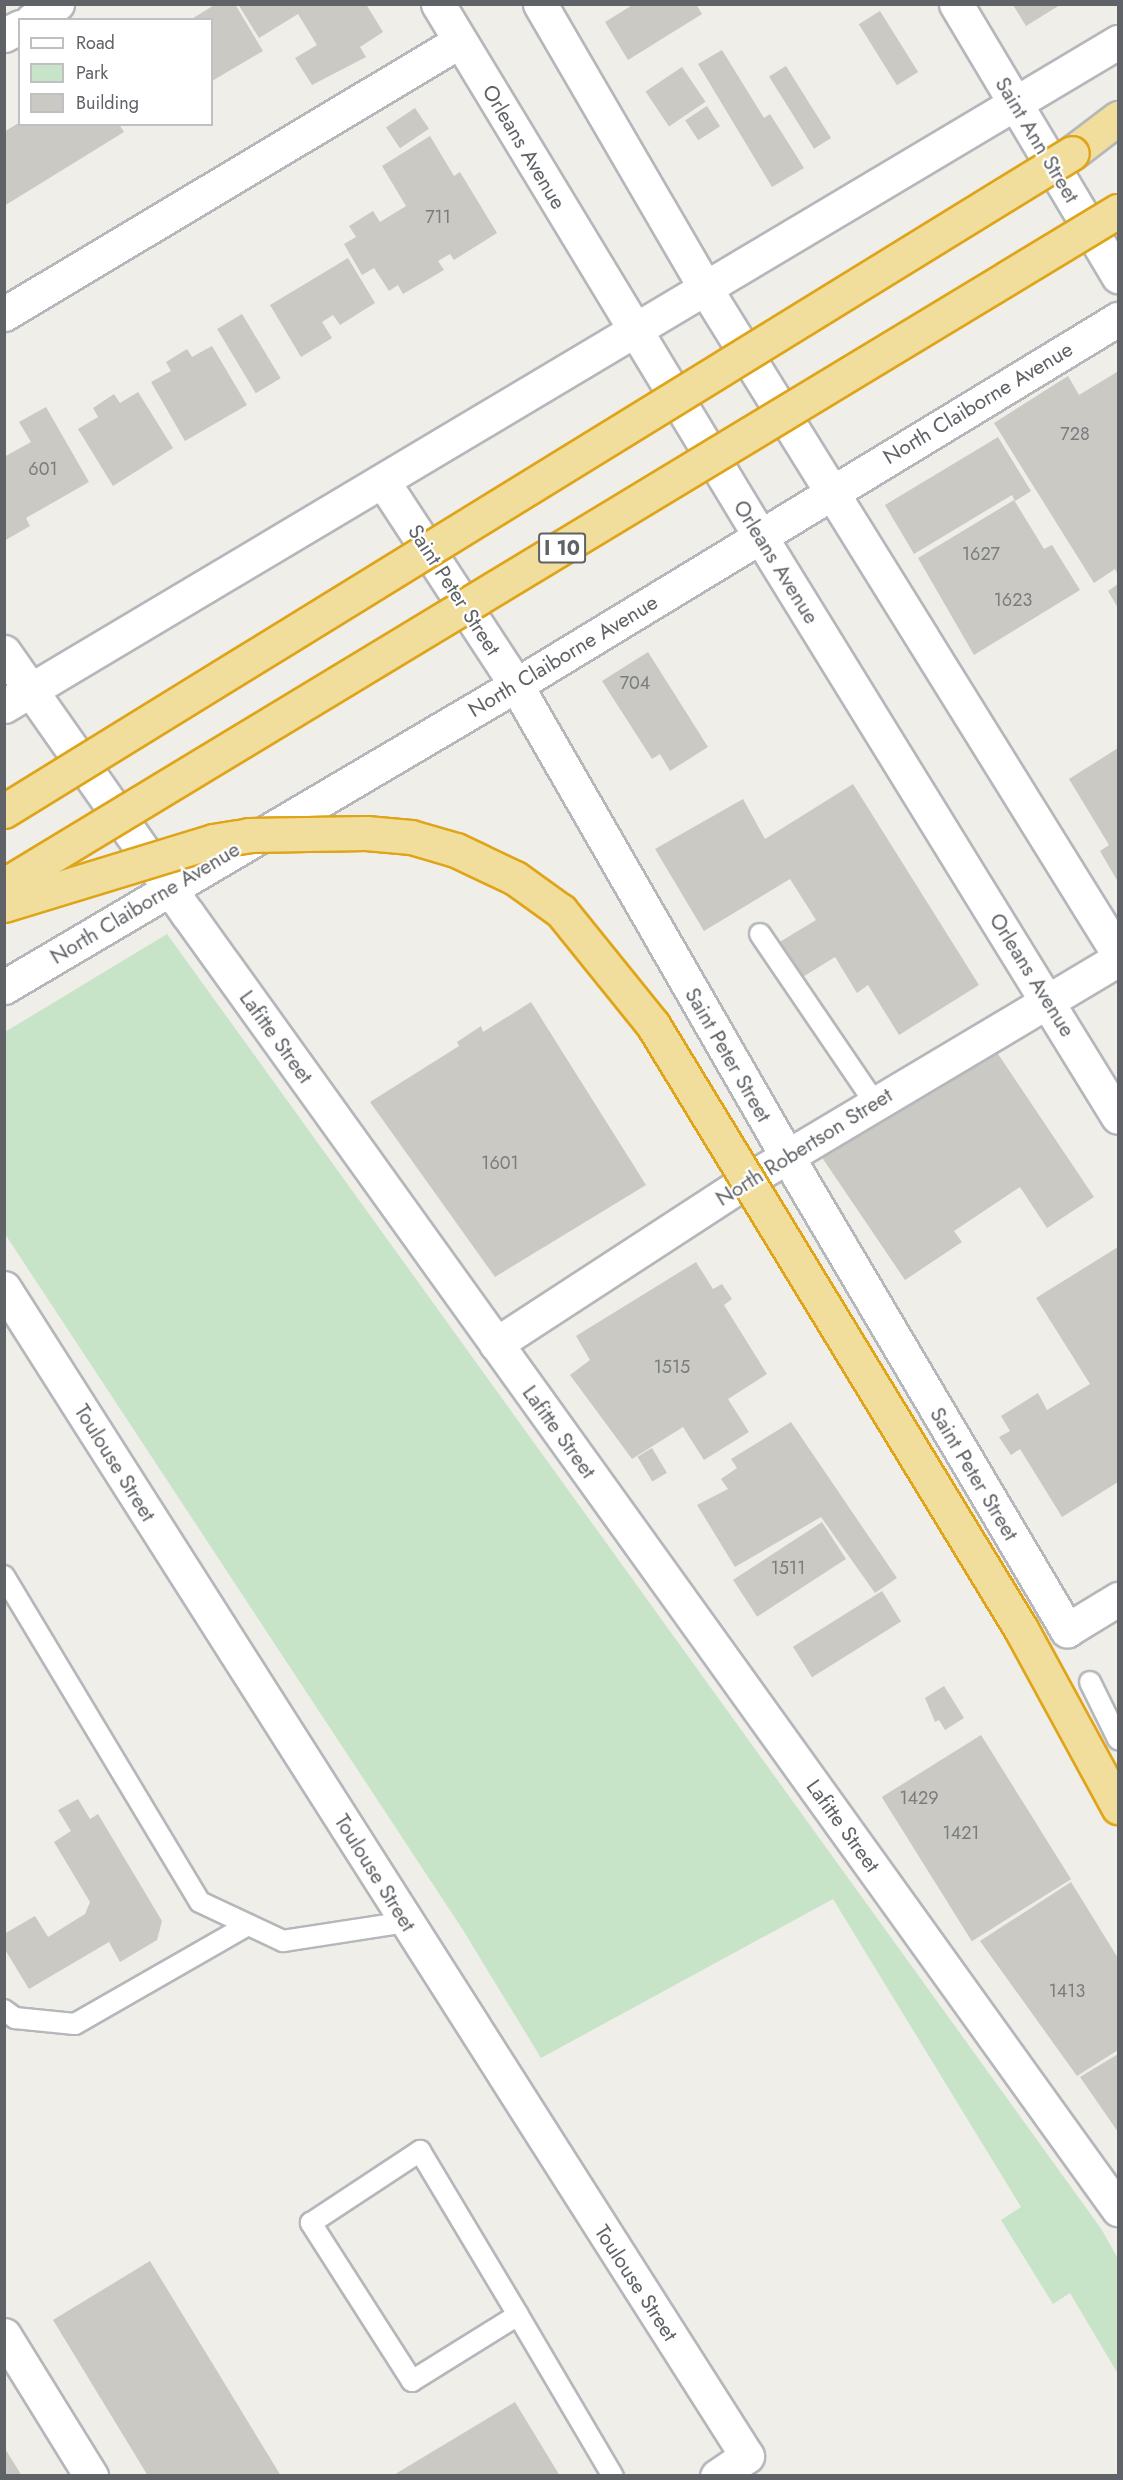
<!DOCTYPE html>
<style>
body{margin:0}
#map{position:relative;width:1123px;height:2480px;overflow:hidden;background:#efeee8;font-family:Jost,sans-serif}
div>[style]{position:absolute}
.green>*{inset:0;background:#c7e4c8}
.building>*{inset:0;background:#cbc9c4;transform-origin:0 0}
.roads{filter:drop-shadow(2px 0 #b5b7bb) drop-shadow(-2px 0 #b5b7bb) drop-shadow(0 2px #b5b7bb) drop-shadow(0 -2px #b5b7bb)}
.service>*{height:20px;margin:-10px;padding:0 10px;transform-origin:10px;border-radius:10px;background:#fff}
.minor>*{height:33px;margin:-16.5px;padding:0 16.5px;transform-origin:16.5px;border-radius:16.5px;background:#fff}
.tertiary>*{height:33px;margin:-16.5px;padding:0 16.5px;transform-origin:16.5px;border-radius:16.5px;background:#fff}
.secondary>*{height:33px;margin:-16.5px;padding:0 16.5px;transform-origin:16.5px;border-radius:16.5px;background:#fff}
.motorway>*{height:33px;margin:-16.5px;padding:0 16.5px;transform-origin:16.5px;border-radius:16.5px;background:#f2de9c}
.bridges{filter:drop-shadow(2px 0 #dfa418) drop-shadow(-2px 0 #dfa418) drop-shadow(0 2px #dfa418) drop-shadow(0 -2px #dfa418)}
.motorway-bridge>*{height:33px;margin:-16.5px;padding:0 16.5px;transform-origin:16.5px;border-radius:16.5px;background:#f2de9c}
span{translate:-50% -50%;white-space:nowrap;text-align:center;line-height:1.15;-webkit-text-stroke:4.5px #fff;paint-order:stroke}
.number-label{font-size:18px;color:#7a7c7e}
.number-label span{-webkit-text-stroke-width:0}
.shield-label span{padding:2px 4px;background:#fff;border:2px solid;border-radius:4px;-webkit-text-stroke-width:0}
.shield-label{font-size:20px;color:#5f6266;font-weight:700}
.street-label{font-size:21px;color:#5f6266}
.frame{position:absolute;inset:0;border:6px solid #5f6266;pointer-events:none}
.legend{position:absolute;left:18px;top:18px;width:195px;height:108px;box-sizing:border-box;background:#fff;border:2px solid #bfc0c2;margin:0;padding:8px 10px;list-style:none;font-size:18px;color:#5f6266}
.legend li{display:flex;align-items:center;gap:12px;height:30px}
.legend b{width:30px;border:2px solid #bfc0c2}
</style>
<div id="map">
<div class="green">
<i style="clip-path:polygon(167px 934px,1102px 2230px,1118px 2259px,1118px 2374px,1070px 2293px,1053px 2304px,1001px 2220px,1021px 2207px,833px 1899px,541px 2058px,463px 1930px,5px 1234px,5px 1032px)"></i>
</div>
<div class="building">
<i style="clip-path:polygon(216px 4px,235px 4px,263px 51px,212px 81px,212px 20px,190px 20px)"></i>
<i style="clip-path:polygon(238px 4px,366px 4px,383px 32px,360px 47px,366px 57px,312px 85px,295px 58px,317px 45px,298px 14px,259px 38px)"></i>
<i style="clip-path:polygon(634px 4px,696px 4px,702px 14px,628px 60px,605px 22px)"></i>
<i style="clip-path:polygon(1013px 5px,1060px 5px,1026px 26px)"></i>
<i style="left:880px;top:11px;width:72px;height:25px;rotate:58deg"></i>
<i style="clip-path:polygon(722px 50px,764px 118px,770px 114px,804px 168px,772px 187px,698px 64px)"></i>
<i style="left:786px;top:66px;width:85px;height:20px;rotate:58deg"></i>
<i style="left:682px;top:67px;width:42px;height:44px;rotate:56deg"></i>
<i style="left:707px;top:106px;width:24px;height:26px;rotate:57deg"></i>
<i style="left:415px;top:108px;width:25px;height:35px;rotate:56deg"></i>
<i style="clip-path:polygon(20px 122px,119px 124px,124px 132px,4px 206px,4px 132px)"></i>
<i style="clip-path:polygon(430px 136px,454px 176px,460px 172px,497px 233px,454px 260px,450px 254px,438px 261px,444px 270px,403px 294px,398px 285px,389px 291px,374px 268px,362px 275px,344px 244px,356px 237px,349px 226px,373px 211px,380px 222px,406px 206px,382px 166px)"></i>
<i style="clip-path:polygon(348px 258px,375px 303px,340px 325px,333px 315px,322px 322px,332px 338px,301px 357px,270px 305px)"></i>
<i style="left:242px;top:314px;width:75px;height:29px;rotate:59deg"></i>
<i style="clip-path:polygon(212px 346px,247px 405px,185px 441px,151px 382px,171px 371px,166px 362px,187px 349px,192px 357px)"></i>
<i style="clip-path:polygon(1117px 372px,1118px 575px,1115px 569px,1094px 583px,994px 423px,1068px 376px,1079px 395px)"></i>
<i style="clip-path:polygon(138px 392px,173px 448px,113px 486px,78px 429px,98px 417px,93px 408px,114px 394px,120px 403px)"></i>
<i style="clip-path:polygon(46px 407px,89px 482px,26px 518px,30px 526px,4px 541px,4px 457px,31px 442px,19px 422px)"></i>
<i style="clip-path:polygon(998px 437px,1031px 491px,1015px 501px,1012px 495px,914px 554px,885px 505px)"></i>
<i style="clip-path:polygon(1014px 500px,1044px 549px,1052px 545px,1080px 590px,974px 655px,918px 558px)"></i>
<i style="clip-path:polygon(1118px 584px,1118px 608px,1108px 591px)"></i>
<i style="clip-path:polygon(648px 652px,708px 747px,670px 771px,660px 754px,652px 759px,602px 681px)"></i>
<i style="clip-path:polygon(1118px 748px,1118px 882px,1100px 851px,1109px 845px,1069px 779px)"></i>
<i style="clip-path:polygon(853px 784px,979px 985px,899px 1035px,868px 985px,857px 993px,835px 957px,801px 978px,778px 943px,816px 920px,790px 879px,704px 931px,655px 849px,743px 799px,765px 839px)"></i>
<i style="clip-path:polygon(531px 1002px,646px 1185px,495px 1277px,370px 1102px,459px 1046px,457px 1042px,481px 1026px,483px 1032px)"></i>
<i style="clip-path:polygon(990px 1042px,1094px 1197px,1047px 1228px,1020px 1187px,954px 1231px,962px 1242px,905px 1280px,821px 1156px)"></i>
<i style="clip-path:polygon(1118px 1247px,1118px 1482px,1062px 1517px,1020px 1449px,1011px 1455px,999px 1437px,1010px 1431px,1001px 1416px,1038px 1393px,1047px 1410px,1090px 1384px,1036px 1298px)"></i>
<i style="clip-path:polygon(696px 1262px,713px 1289px,722px 1284px,732px 1299px,724px 1305px,767px 1374px,728px 1399px,749px 1432px,704px 1460px,683px 1427px,632px 1459px,570px 1375px,590px 1360px,576px 1336px)"></i>
<i style="clip-path:polygon(791px 1422px,897px 1578px,875px 1593px,821px 1517px,735px 1567px,697px 1505px,728px 1489px,721px 1479px,737px 1468px,731px 1459px)"></i>
<i style="left:652px;top:1448px;width:29px;height:17px;rotate:59deg"></i>
<i style="left:822px;top:1522px;width:44px;height:106px;rotate:57deg"></i>
<i style="left:882px;top:1591px;width:36px;height:105px;rotate:58deg"></i>
<i style="clip-path:polygon(944px 1686px,964px 1718px,945px 1730px,939px 1720px,935px 1722px,925px 1698px)"></i>
<i style="left:981px;top:1735px;width:170px;height:117px;rotate:58deg"></i>
<i style="clip-path:polygon(78px 1799px,90px 1819px,98px 1814px,162px 1921px,157px 1940px,120px 1962px,109px 1942px,29px 1989px,4px 1948px,4px 1934px,35px 1916px,48px 1937px,85px 1914px,90px 1902px,54px 1842px,71px 1831px,58px 1810px)"></i>
<i style="clip-path:polygon(1071px 1882px,1118px 1958px,1118px 2050px,1077px 2076px,980px 1941px)"></i>
<i style="clip-path:polygon(1118px 2054px,1118px 2132px,1080px 2077px)"></i>
<i style="clip-path:polygon(150px 2261px,281px 2476px,148px 2476px,53px 2320px)"></i>
<i style="clip-path:polygon(515px 2402px,560px 2476px,392px 2476px)"></i>
<i style="clip-path:polygon(4px 2447px,22px 2476px,4px 2476px)"></i>
</div>
<div class="roads">
<div class="service">
<i style="left:760px;top:934px;width:204px;rotate:55.8deg"></i>
<i style="left:4px;top:1576px;width:380px;rotate:59deg"></i>
<i style="left:200px;top:1902px;width:92px;rotate:25.2deg"></i>
<i style="left:283px;top:1941px;width:124px;rotate:-8.8deg"></i>
<i style="left:1090px;top:1682px;width:64px;rotate:63.8deg"></i>
<i style="left:4px;top:2010px;width:14px;rotate:36deg"></i>
<i style="left:15px;top:2018px;width:60px;rotate:5.7deg"></i>
<i style="left:75px;top:2024px;width:199px;rotate:-29.8deg"></i>
<i style="left:518px;top:2315px;width:125px;rotate:148.1deg"></i>
<i style="left:412px;top:2381px;width:188px;rotate:-122.6deg"></i>
<i style="left:311px;top:2223px;width:131px;rotate:-33.4deg"></i>
<i style="left:420px;top:2151px;width:191px;rotate:59.1deg"></i>
<i style="left:518px;top:2315px;width:187px;rotate:59.5deg"></i>
</div>
<div class="minor">
<i style="left:956px;top:4px;width:317px;rotate:59.2deg"></i>
<i style="left:32px;top:20px;width:30px;rotate:-33deg"></i>
<i style="left:4px;top:35px;width:18px;rotate:-27deg"></i>
<i style="left:4px;top:314px;width:531px;rotate:-30.91deg"></i>
<i style="left:384px;top:483px;width:241px;rotate:56.8deg"></i>
<i style="left:516px;top:685px;width:543px;rotate:60.09deg"></i>
<i style="left:787px;top:1156px;width:551px;rotate:59.43deg"></i>
<i style="left:1067px;top:1630px;width:60px;rotate:-31.3deg"></i>
<i style="left:4px;top:652px;width:319px;rotate:55deg"></i>
<i style="left:187px;top:913px;width:1596px;rotate:54.31deg"></i>
<i style="left:4px;top:1288px;width:1384px;rotate:57.54deg"></i>
<i style="left:747px;top:2456px;width:36px;rotate:146deg"></i>
<i style="left:496px;top:1344px;width:298px;rotate:-33.1deg"></i>
<i style="left:746px;top:1181px;width:433px;rotate:-30.8deg"></i>
<i style="left:4px;top:2335px;width:166px;rotate:58.3deg"></i>
</div>
<div class="tertiary">
<i style="left:438px;top:4px;width:622px;rotate:58.82deg"></i>
<i style="left:760px;top:536px;width:682px;rotate:58.36deg"></i>
<i style="left:540px;top:4px;width:328px;rotate:59.8deg"></i>
<i style="left:705px;top:288px;width:783px;rotate:58.16deg"></i>
</div>
<div class="secondary">
<i style="left:4px;top:706px;width:1297px;rotate:-30.8deg"></i>
<i style="left:4px;top:987px;width:594px;rotate:-30.53deg"></i>
<i style="left:516px;top:685px;width:705px;rotate:-31.3deg"></i>
</div>
<div class="motorway">
<i style="left:1072px;top:153px;width:58px;rotate:-37.3deg"></i>
</div>
</div>
<div class="bridges">
<div class="motorway-bridge">
<i style="left:4px;top:811px;width:1254px;rotate:-31.64deg"></i>
<i style="left:4px;top:885px;width:1302px;rotate:-31.18deg"></i>
<i style="left:4px;top:905px;width:219px;rotate:-17deg"></i>
<i style="left:213px;top:841px;width:36px;rotate:-9deg"></i>
<i style="left:249px;top:835px;width:117px;rotate:-1deg"></i>
<i style="left:366px;top:833px;width:45px;rotate:5.1deg"></i>
<i style="left:411px;top:837px;width:47px;rotate:16.1deg"></i>
<i style="left:456px;top:850px;width:65px;rotate:25.4deg"></i>
<i style="left:515px;top:878px;width:57px;rotate:35.7deg"></i>
<i style="left:561px;top:911px;width:146px;rotate:51.1deg"></i>
<i style="left:653px;top:1025px;width:707px;rotate:58.65deg"></i>
<i style="left:1021px;top:1629px;width:203px;rotate:61.4deg"></i>
</div>
</div>
<div class="number-label">
<span style="left:438px;top:217px">711</span>
<span style="left:1075px;top:434px">728</span>
<span style="left:43px;top:469px">601</span>
<span style="left:981px;top:554px">1627</span>
<span style="left:1013px;top:600px">1623</span>
<span style="left:635px;top:683px">704</span>
<span style="left:500px;top:1163px">1601</span>
<span style="left:672px;top:1367px">1515</span>
<span style="left:788px;top:1568px">1511</span>
<span style="left:919px;top:1798px">1429</span>
<span style="left:961px;top:1833px">1421</span>
<span style="left:1067px;top:1991px">1413</span>
</div>
<div class="shield-label">
<span style="left:562px;top:548px">I 10</span>
</div>
<div class="street-label">
<span style="left:1037px;top:140px;rotate:59deg">Saint Ann Street</span>
<span style="left:524px;top:147px;rotate:59deg">Orleans Avenue</span>
<span style="left:978px;top:403px;rotate:-31deg">North Claiborne Avenue</span>
<span style="left:776px;top:562px;rotate:58deg">Orleans Avenue</span>
<span style="left:454px;top:590px;rotate:57deg">Saint Peter Street</span>
<span style="left:563px;top:656px;rotate:-31deg">North Claiborne Avenue</span>
<span style="left:145px;top:903px;rotate:-31deg">North Claiborne Avenue</span>
<span style="left:1032px;top:975px;rotate:58deg">Orleans Avenue</span>
<span style="left:276px;top:1037px;rotate:54deg">Lafitte Street</span>
<span style="left:728px;top:1055px;rotate:60deg">Saint Peter Street</span>
<span style="left:804px;top:1147px;rotate:-32deg">North Robertson Street</span>
<span style="left:559px;top:1432px;rotate:54deg">Lafitte Street</span>
<span style="left:115px;top:1463px;rotate:58deg">Toulouse Street</span>
<span style="left:974px;top:1474px;rotate:59deg">Saint Peter Street</span>
<span style="left:843px;top:1826px;rotate:54deg">Lafitte Street</span>
<span style="left:375px;top:1873px;rotate:58deg">Toulouse Street</span>
<span style="left:636px;top:2283px;rotate:57deg">Toulouse Street</span>
</div>
<div class="frame"></div>
<ul class="legend">
<li><b style="height:8px;background:#fff"></b>Road</li>
<li><b style="height:16px;background:#c7e4c8"></b>Park</li>
<li><b style="height:16px;background:#cbc9c4"></b>Building</li>
</ul>
</div>
